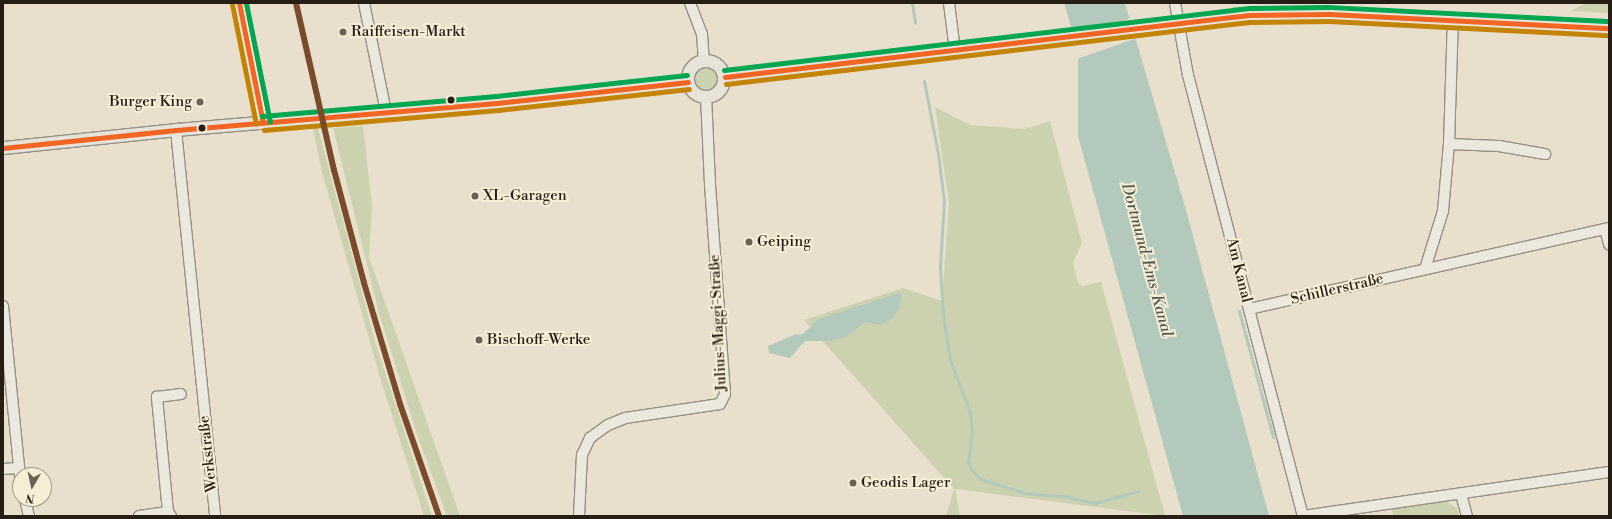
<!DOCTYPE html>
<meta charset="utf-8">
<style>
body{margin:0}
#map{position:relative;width:1612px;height:519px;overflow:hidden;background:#e8e0cc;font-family:"Libre Bodoni",serif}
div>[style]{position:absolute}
.green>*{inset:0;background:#ccd2af}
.round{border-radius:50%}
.water>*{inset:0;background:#b2c9bb}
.pier>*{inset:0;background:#e8e0cc;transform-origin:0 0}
.stream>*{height:3px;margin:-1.5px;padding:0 1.5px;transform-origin:1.5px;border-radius:1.5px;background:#b2c9bb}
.roads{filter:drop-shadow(1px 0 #959083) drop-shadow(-1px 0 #959083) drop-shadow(0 1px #959083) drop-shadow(0 -1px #959083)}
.minor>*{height:10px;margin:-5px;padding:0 5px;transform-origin:5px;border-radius:5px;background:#ece8de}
.major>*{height:12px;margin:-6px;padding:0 6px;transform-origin:6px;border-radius:6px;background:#e8e3d9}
.major>.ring{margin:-6px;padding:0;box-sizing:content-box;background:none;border:12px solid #e8e3d9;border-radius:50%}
.bus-1>*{height:5px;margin:-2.5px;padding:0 2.5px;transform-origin:2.5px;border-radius:2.5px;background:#f26522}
.bus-2>*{height:5px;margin:-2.5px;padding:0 2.5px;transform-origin:2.5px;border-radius:2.5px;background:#c38405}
.bus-3>*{height:5px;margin:-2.5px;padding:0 2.5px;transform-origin:2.5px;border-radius:2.5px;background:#00a651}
.rail-1>*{height:6px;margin:-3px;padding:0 3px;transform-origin:3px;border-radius:3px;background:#7a4b2a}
.dots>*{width:11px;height:11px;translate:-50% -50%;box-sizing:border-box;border:2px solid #f7eed7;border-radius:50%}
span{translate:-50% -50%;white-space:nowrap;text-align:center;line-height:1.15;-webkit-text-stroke:4px #f7eed7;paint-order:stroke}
.poi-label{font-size:15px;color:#261e15}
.left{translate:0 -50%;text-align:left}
.right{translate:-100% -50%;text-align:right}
.street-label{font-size:15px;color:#261e15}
.water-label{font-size:16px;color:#4f564d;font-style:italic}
.frame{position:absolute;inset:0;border:4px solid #261e15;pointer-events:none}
.north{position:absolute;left:12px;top:467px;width:40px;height:40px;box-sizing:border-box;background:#f7eed7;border:1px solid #a39b89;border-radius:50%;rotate:189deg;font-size:11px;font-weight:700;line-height:16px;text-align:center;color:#261e15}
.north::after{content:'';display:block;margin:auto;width:14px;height:18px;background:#6a6255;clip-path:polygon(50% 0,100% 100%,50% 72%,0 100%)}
</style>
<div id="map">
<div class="green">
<i style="clip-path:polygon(1609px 3px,1609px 13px,1571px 11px,1584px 4px)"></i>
<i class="round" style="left:693px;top:68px;width:24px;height:24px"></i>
<i style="clip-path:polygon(935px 107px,970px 125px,1025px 129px,1050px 121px,1082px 243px,1073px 263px,1078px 283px,1082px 286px,1101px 282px,1165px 516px,955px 489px,960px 516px,946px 516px,954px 489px,804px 320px,903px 288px,942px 301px,949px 203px)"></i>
<i style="clip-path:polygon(363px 126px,372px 206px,369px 257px,460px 516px,447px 516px,417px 434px,379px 313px,333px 128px)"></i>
<i style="clip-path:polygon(313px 128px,318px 128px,376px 345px,432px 516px,424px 516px,379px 374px,322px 172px)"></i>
<i style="clip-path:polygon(1445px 501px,1457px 508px,1459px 516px,1393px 516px,1392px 509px)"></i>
</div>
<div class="water">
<i style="clip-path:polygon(1064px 3px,1125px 3px,1186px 210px,1269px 516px,1183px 516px,1078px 136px,1078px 50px)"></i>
<i style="clip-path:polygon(899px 293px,903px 295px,899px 308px,892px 319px,880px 325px,865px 322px,847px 336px,831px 341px,805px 341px,790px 358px,769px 353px,768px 346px,794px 335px,803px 334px,818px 319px)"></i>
</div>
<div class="pier">
<i style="left:1131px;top:18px;width:21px;height:64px;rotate:71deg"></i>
</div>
<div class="stream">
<i style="left:912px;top:3px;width:20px;rotate:81deg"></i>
<i style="left:924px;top:81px;width:74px;rotate:79.1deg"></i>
<i style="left:938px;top:154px;width:47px;rotate:82.7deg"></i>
<i style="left:944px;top:201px;width:66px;rotate:93.5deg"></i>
<i style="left:940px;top:267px;width:48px;rotate:86.4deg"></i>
<i style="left:943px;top:315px;width:46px;rotate:81.2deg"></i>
<i style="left:950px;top:360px;width:57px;rotate:69.3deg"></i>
<i style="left:970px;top:413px;width:19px;rotate:84deg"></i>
<i style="left:972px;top:432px;width:30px;rotate:98deg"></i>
<i style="left:968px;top:462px;width:9px;rotate:63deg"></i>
<i style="left:972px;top:470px;width:12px;rotate:48deg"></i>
<i style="left:980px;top:479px;width:47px;rotate:17.3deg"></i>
<i style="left:1025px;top:493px;width:37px;rotate:5deg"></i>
<i style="left:1062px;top:496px;width:34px;rotate:12deg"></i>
<i style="left:1095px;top:503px;width:45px;rotate:-15.6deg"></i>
<i style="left:1239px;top:311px;width:131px;rotate:74.9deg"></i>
</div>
<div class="roads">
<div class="minor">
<i style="left:239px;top:3px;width:122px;rotate:78.7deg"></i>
<i style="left:364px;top:3px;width:111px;rotate:78.6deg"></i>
<i style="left:690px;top:3px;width:33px;rotate:69deg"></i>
<i style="left:702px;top:34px;width:27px;rotate:86deg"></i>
<i style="left:949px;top:3px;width:48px;rotate:82.9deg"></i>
<i style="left:1175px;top:3px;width:73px;rotate:79.8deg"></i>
<i style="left:1188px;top:75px;width:456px;rotate:75.4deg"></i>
<i style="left:176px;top:130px;width:388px;rotate:84.2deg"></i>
<i style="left:1449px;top:144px;width:50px;rotate:2.3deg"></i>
<i style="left:1499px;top:146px;width:47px;rotate:9.9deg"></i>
<i style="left:1605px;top:229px;width:16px;rotate:75deg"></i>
<i style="left:1425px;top:269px;width:61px;rotate:-72.8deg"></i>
<i style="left:1443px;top:211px;width:67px;rotate:-84.9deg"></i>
<i style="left:1449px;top:144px;width:124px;rotate:-88.2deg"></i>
<i style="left:3px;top:306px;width:172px;rotate:84.3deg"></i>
<i style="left:1249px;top:309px;width:369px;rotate:-12.7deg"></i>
<i style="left:3px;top:469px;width:16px;rotate:-4deg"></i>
<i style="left:1461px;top:494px;width:23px;rotate:75deg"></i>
<i style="left:25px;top:499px;width:17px;rotate:77deg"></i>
<i style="left:168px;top:512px;width:116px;rotate:-95.5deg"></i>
<i style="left:157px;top:397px;width:24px;rotate:-7deg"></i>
<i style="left:139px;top:516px;width:29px;rotate:-8deg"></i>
<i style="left:168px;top:512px;width:5px;rotate:53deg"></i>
<i style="left:579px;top:516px;width:61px;rotate:-87.2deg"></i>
<i style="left:582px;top:455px;width:19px;rotate:-65deg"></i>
<i style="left:590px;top:438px;width:22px;rotate:-36deg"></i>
<i style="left:608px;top:425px;width:18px;rotate:-22deg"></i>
<i style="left:625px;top:418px;width:96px;rotate:-8.4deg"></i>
<i style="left:720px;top:404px;width:11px;rotate:-63deg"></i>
<i style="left:725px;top:394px;width:211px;rotate:-94.1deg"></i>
<i style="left:710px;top:184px;width:87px;rotate:-92.6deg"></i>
<i style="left:1303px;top:516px;width:309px;rotate:-8.2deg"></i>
</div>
<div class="major">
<i class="ring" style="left:688px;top:61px;width:24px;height:24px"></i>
<i style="left:725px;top:77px;width:528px;rotate:-6.75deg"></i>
<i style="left:1249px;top:15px;width:80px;rotate:-0.7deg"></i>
<i style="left:1329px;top:14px;width:280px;rotate:2.9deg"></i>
<i style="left:3px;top:148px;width:174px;rotate:-5.9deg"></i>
<i style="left:176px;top:130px;width:322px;rotate:-4.8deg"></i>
<i style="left:497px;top:103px;width:192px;rotate:-6.3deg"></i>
</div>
</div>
<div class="bus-1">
<i style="left:239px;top:3px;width:122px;rotate:78.7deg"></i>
<i style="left:725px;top:77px;width:528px;rotate:-6.75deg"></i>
<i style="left:1249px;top:15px;width:80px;rotate:-0.7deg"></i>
<i style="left:1329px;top:14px;width:280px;rotate:2.9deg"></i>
<i style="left:3px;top:148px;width:174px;rotate:-5.9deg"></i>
<i style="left:176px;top:130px;width:322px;rotate:-4.8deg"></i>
<i style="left:497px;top:103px;width:192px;rotate:-6.3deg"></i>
</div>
<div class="bus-2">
<i style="left:232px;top:4px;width:122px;rotate:78.7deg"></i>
<i style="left:726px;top:84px;width:527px;rotate:-6.76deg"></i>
<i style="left:1249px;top:22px;width:80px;rotate:-0.7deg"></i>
<i style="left:1329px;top:21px;width:280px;rotate:2.9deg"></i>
<i style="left:264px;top:130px;width:235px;rotate:-4.9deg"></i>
<i style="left:498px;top:110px;width:192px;rotate:-6.3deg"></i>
</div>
<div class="bus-3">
<i style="left:246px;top:3px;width:121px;rotate:78.6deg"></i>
<i style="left:724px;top:70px;width:529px;rotate:-6.74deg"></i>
<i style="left:1249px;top:8px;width:80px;rotate:-0.7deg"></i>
<i style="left:1329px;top:7px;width:280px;rotate:2.9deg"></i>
<i style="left:262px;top:116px;width:235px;rotate:-4.9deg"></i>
<i style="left:496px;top:96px;width:192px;rotate:-6.3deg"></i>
</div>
<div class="rail-1">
<i style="left:296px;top:3px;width:171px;rotate:77.2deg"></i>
<i style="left:334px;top:170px;width:117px;rotate:75.1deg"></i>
<i style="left:364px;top:283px;width:126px;rotate:73.4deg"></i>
<i style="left:400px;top:404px;width:119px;rotate:70.8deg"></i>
</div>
<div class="dots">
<i style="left:343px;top:32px;background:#6a6255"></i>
<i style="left:451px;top:100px;background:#261e15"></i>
<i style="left:200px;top:102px;background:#6a6255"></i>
<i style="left:202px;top:128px;background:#261e15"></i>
<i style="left:475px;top:196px;background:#6a6255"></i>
<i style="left:749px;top:242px;background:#6a6255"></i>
<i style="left:479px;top:340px;background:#6a6255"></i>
<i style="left:853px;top:483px;background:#6a6255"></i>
</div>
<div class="poi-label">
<span class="left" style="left:351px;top:32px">Raiffeisen-Markt</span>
<span class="right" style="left:192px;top:102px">Burger King</span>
<span class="left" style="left:483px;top:196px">XL-Garagen</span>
<span class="left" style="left:757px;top:242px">Geiping</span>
<span class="left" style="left:487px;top:340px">Bischoff-Werke</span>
<span class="left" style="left:861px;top:483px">Geodis Lager</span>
</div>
<div class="street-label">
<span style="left:1239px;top:270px;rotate:76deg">Am Kanal</span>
<span style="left:1337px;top:289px;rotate:-13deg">Schillerstraße</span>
<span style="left:718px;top:323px;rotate:-93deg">Julius-Maggi-Straße</span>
<span style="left:208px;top:454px;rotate:-96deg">Werkstraße</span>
</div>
<div class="water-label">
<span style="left:1147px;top:260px;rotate:75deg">Dortmund-Ems-Kanal</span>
</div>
<div class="frame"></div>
<div class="north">N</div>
</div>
